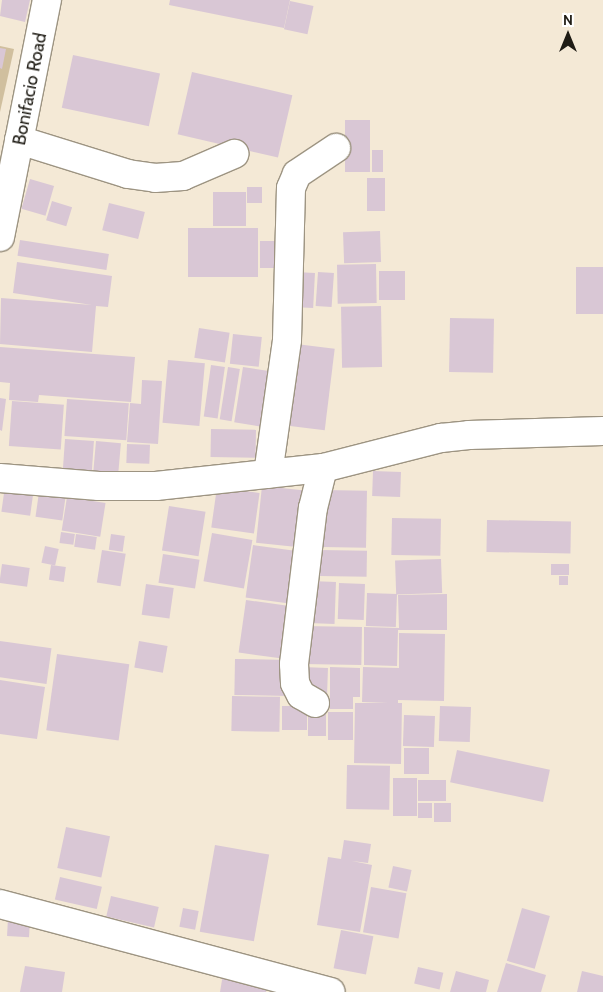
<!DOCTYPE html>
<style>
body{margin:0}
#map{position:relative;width:603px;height:992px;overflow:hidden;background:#f4e9d6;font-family:Cabin,sans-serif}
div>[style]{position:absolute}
.green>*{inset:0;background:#d0bf9e}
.building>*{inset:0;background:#d9c7d5;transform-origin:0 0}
.roads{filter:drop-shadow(1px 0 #9d9482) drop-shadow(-1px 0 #9d9482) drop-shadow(0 1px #9d9482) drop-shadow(0 -1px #9d9482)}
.street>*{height:28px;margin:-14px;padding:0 14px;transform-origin:14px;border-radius:14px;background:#fff}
span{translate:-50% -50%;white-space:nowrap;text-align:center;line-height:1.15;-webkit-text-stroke:4px #fff;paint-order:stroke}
.street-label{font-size:18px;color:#1f1c15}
.north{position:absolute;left:543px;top:10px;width:50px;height:50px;-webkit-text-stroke:4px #fff;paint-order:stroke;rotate:0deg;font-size:14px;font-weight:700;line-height:20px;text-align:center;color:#1f1c15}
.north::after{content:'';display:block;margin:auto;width:18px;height:22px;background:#1f1c15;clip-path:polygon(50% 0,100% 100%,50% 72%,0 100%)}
</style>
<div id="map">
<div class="green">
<i style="clip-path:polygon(0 46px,14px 49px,0 112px)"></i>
</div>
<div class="building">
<i style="clip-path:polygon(2px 0,30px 0,25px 22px,0 16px)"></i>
<i style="clip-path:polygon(170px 0,290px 0,284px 28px,169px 5px)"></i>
<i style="left:290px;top:1px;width:24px;height:29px;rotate:12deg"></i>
<i style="clip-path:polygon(0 48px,6px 49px,2px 69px,0 68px)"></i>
<i style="left:73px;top:55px;width:89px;height:54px;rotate:12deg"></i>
<i style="left:192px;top:72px;width:103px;height:64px;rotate:13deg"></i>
<i style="left:345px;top:120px;width:25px;height:52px"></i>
<i style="left:372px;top:150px;width:11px;height:22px"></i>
<i style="left:367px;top:178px;width:18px;height:33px"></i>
<i style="left:30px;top:179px;width:25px;height:31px;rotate:16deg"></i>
<i style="left:247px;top:187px;width:15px;height:16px"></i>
<i style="left:246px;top:192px;width:34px;height:33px;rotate:90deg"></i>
<i style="left:52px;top:201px;width:21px;height:20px;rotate:17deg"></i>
<i style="left:109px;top:203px;width:37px;height:28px;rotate:14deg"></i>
<i style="left:258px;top:228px;width:49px;height:70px;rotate:90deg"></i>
<i style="left:380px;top:231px;width:31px;height:37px;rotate:88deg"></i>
<i style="left:20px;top:240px;width:90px;height:16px;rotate:9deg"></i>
<i style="left:260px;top:241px;width:19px;height:27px"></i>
<i style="clip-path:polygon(17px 262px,112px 276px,108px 307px,96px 306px,92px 352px,0 344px,1px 298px,92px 305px,13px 293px)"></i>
<i style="left:376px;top:264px;width:39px;height:39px;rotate:89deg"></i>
<i style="left:603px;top:267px;width:47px;height:27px;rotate:90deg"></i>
<i style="left:405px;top:271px;width:29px;height:26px;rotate:90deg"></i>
<i style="left:295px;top:272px;width:20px;height:35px;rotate:3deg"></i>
<i style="left:318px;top:272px;width:16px;height:34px;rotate:4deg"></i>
<i style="left:381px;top:306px;width:61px;height:40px;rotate:89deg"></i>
<i style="left:450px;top:318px;width:44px;height:54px;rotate:1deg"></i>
<i style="left:199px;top:328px;width:31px;height:30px;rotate:9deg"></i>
<i style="left:233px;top:334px;width:29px;height:30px;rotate:6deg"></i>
<i style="left:296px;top:344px;width:39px;height:82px;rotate:7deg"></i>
<i style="clip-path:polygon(0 347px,135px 357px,131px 402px,39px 395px,38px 402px,9px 400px,10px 383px,0 382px)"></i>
<i style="left:168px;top:360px;width:37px;height:63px;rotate:5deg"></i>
<i style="left:211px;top:365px;width:14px;height:52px;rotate:8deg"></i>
<i style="left:228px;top:367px;width:12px;height:53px;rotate:9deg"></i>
<i style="left:243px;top:367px;width:31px;height:56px;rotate:9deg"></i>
<i style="clip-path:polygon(142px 380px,162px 381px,158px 444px,127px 442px,130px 403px,141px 404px)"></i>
<i style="clip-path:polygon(0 398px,6px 399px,2px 431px,0 430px)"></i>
<i style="left:67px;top:399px;width:62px;height:37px;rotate:4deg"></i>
<i style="left:12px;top:401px;width:52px;height:45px;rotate:4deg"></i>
<i style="left:211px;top:429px;width:45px;height:28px;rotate:1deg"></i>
<i style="left:65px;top:439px;width:29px;height:36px;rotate:4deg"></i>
<i style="left:96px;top:441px;width:25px;height:34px;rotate:5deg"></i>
<i style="left:127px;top:444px;width:23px;height:19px;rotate:2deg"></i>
<i style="left:373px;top:471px;width:28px;height:25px;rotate:2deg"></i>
<i style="left:5px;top:486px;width:29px;height:26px;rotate:8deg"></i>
<i style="left:262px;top:486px;width:41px;height:57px;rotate:6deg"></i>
<i style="left:217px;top:487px;width:43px;height:41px;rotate:8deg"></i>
<i style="left:324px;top:490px;width:43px;height:57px;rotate:1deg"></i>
<i style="left:39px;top:492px;width:27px;height:25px;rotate:8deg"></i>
<i style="left:67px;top:497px;width:39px;height:34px;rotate:9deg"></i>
<i style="left:169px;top:506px;width:37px;height:45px;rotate:9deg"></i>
<i style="left:392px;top:518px;width:49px;height:37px;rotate:1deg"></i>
<i style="left:487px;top:520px;width:84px;height:32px;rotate:1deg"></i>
<i style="left:61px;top:532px;width:14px;height:11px;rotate:8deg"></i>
<i style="left:212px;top:533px;width:41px;height:49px;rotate:10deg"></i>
<i style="left:76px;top:534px;width:21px;height:13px;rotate:8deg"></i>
<i style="left:111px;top:534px;width:14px;height:16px;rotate:8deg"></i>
<i style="left:253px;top:545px;width:44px;height:53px;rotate:8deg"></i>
<i style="left:45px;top:546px;width:14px;height:17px;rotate:12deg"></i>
<i style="left:102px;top:550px;width:24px;height:33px;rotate:9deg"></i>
<i style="left:320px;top:550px;width:47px;height:26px;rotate:1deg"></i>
<i style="left:163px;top:554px;width:37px;height:29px;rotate:9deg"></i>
<i style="left:441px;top:559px;width:34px;height:46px;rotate:88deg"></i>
<i style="left:2px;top:564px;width:28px;height:19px;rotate:8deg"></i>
<i style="left:551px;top:564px;width:18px;height:11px"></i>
<i style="left:51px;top:565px;width:15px;height:15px;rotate:8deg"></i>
<i style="left:559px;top:576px;width:9px;height:9px"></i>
<i style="left:310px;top:581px;width:26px;height:42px;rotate:2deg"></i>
<i style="left:339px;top:583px;width:26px;height:36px;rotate:2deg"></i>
<i style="left:146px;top:584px;width:28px;height:31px;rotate:8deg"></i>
<i style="left:367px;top:593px;width:30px;height:33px;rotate:2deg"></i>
<i style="clip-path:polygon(447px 594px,447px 630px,398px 630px,397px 666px,364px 665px,364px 627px,399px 628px,398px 595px)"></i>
<i style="left:246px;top:600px;width:44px;height:53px;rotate:8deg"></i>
<i style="left:303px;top:626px;width:59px;height:38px;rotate:1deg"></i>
<i style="clip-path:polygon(399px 633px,445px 634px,444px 701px,398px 700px,398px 703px,402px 703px,401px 764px,354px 763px,355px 703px,388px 703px,362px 702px,363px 667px,399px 668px)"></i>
<i style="left:0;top:641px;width:52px;height:36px;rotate:8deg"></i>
<i style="left:139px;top:641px;width:29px;height:27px;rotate:10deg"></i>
<i style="left:57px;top:654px;width:73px;height:77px;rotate:8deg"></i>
<i style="left:235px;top:659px;width:54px;height:36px;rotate:1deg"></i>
<i style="left:302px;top:667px;width:26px;height:27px;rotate:2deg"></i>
<i style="clip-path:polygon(330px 667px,360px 668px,360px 697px,353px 697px,353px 709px,330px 709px)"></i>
<i style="clip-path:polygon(0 680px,45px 687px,37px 739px,0 734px)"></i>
<i style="left:232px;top:696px;width:48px;height:35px;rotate:1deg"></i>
<i style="left:282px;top:706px;width:25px;height:24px"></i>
<i style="left:440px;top:706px;width:31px;height:35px;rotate:2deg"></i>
<i style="left:308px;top:708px;width:18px;height:28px"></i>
<i style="left:328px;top:712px;width:25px;height:28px"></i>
<i style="left:404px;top:715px;width:31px;height:31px;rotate:2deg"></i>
<i style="left:404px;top:748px;width:25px;height:26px"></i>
<i style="left:457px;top:750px;width:95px;height:33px;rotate:12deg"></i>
<i style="left:347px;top:765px;width:43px;height:44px;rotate:1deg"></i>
<i style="left:393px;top:778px;width:24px;height:38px"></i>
<i style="left:418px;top:780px;width:28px;height:21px"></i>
<i style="left:418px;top:803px;width:14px;height:15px"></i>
<i style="left:434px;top:803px;width:17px;height:19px"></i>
<i style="left:66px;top:827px;width:45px;height:42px;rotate:12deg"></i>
<i style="clip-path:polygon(344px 840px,371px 844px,368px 863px,352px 861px,372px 865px,360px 932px,317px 925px,328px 857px,341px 859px)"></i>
<i style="left:215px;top:845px;width:55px;height:88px;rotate:10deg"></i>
<i style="left:393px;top:866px;width:19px;height:22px;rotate:12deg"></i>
<i style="left:60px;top:877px;width:43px;height:23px;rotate:13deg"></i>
<i style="left:371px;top:887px;width:36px;height:46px;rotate:10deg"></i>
<i style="left:111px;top:896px;width:49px;height:21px;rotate:13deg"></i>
<i style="left:183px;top:908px;width:16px;height:19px;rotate:11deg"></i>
<i style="left:522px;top:908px;width:29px;height:55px;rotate:16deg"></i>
<i style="left:8px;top:918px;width:22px;height:18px;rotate:3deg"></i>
<i style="left:341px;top:930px;width:33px;height:39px;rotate:11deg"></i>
<i style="clip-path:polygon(506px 963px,546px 975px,541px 992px,497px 992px)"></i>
<i style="clip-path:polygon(25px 966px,65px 972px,62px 992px,20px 992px)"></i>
<i style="left:418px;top:967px;width:26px;height:17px;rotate:13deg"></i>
<i style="clip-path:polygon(456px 971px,489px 980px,486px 992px,450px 992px)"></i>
<i style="clip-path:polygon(582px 971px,603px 976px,603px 992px,577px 992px)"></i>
<i style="clip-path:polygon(223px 974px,268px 982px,266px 992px,220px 992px)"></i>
</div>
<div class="roads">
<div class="street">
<i style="left:19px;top:140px;width:114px;rotate:17.3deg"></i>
<i style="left:128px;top:174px;width:27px;rotate:8deg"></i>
<i style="left:155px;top:178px;width:28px;rotate:-4deg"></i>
<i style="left:183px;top:176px;width:56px;rotate:-23.3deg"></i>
<i style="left:0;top:237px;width:242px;rotate:-78.8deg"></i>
<i style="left:268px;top:474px;width:135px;rotate:-81.9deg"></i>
<i style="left:287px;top:340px;width:152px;rotate:-88.5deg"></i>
<i style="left:291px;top:188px;width:15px;rotate:-67deg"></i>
<i style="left:297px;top:174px;width:47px;rotate:-33.7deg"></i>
<i style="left:0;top:478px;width:99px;rotate:4.6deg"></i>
<i style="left:99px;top:486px;width:57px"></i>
<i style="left:156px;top:486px;width:168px;rotate:-6.2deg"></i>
<i style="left:323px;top:468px;width:122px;rotate:-14.3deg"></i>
<i style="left:441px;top:438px;width:28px;rotate:-6deg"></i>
<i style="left:469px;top:435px;width:134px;rotate:-1.7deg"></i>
<i style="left:315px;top:703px;width:16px;rotate:-150deg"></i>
<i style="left:301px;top:695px;width:13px;rotate:-117deg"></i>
<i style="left:295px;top:683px;width:19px;rotate:-93deg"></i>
<i style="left:294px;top:664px;width:157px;rotate:-83.1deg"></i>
<i style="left:313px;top:508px;width:41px;rotate:-76deg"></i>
<i style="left:0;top:904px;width:342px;rotate:14.9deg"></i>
</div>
</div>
<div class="street-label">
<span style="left:30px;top:89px;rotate:-79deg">Bonifacio Road</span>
</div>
<div class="north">N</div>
</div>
